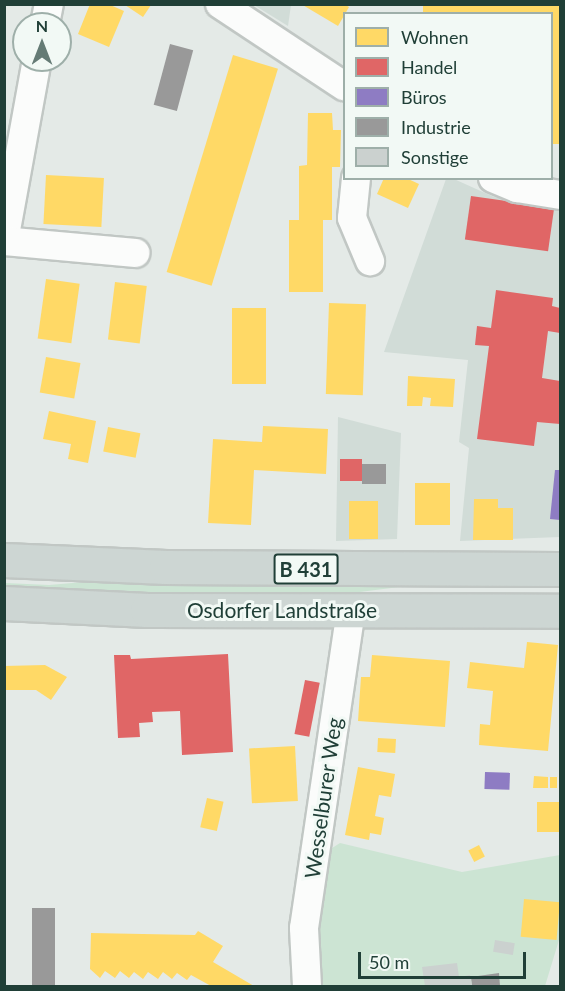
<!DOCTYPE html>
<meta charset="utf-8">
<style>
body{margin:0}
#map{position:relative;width:565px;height:991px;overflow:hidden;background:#e4eae7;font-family:Lato,sans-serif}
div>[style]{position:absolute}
.built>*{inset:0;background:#d1dcd7}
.green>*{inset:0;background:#cce4d3}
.homes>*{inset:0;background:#ffd966;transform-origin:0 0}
.shops>*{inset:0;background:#e06666;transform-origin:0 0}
.offices>*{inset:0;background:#8e7cc3;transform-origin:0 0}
.industry>*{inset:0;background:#999;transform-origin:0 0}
.building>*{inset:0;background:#cbd1cf;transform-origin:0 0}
.roads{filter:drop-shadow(2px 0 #c1c7c4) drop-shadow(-2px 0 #c1c7c4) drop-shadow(0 2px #c1c7c4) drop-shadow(0 -2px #c1c7c4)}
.minor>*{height:28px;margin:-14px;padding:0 14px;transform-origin:14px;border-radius:14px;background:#fbfcfb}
.major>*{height:33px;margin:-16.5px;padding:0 16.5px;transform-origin:16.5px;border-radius:16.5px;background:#cdd6d3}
span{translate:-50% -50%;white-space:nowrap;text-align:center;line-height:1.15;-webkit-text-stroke:6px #f2f9f5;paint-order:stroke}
.shield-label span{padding:2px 4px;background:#f2f9f5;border:2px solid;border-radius:4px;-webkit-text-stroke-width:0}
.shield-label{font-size:20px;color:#203f37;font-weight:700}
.street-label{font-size:21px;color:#203f37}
.frame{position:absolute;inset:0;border:6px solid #203f37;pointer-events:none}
.legend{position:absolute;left:343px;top:12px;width:210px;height:168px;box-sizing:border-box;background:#f2f9f5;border:2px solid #9eafa9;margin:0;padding:8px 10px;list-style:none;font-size:18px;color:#203f37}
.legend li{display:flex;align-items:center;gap:12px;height:30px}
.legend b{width:30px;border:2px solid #9eafa9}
.north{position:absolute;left:12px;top:12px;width:60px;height:60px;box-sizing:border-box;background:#f2f9f5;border:2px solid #9eafa9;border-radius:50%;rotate:0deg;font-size:16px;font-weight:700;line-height:24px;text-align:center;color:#203f37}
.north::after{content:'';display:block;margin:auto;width:21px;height:27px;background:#657b75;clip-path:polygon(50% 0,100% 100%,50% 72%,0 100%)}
.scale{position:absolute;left:358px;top:952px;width:168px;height:27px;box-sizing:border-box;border:3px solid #203f37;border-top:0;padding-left:8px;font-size:18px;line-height:21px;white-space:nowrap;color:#203f37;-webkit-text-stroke:4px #f2f9f5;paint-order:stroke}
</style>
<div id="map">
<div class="built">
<i style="clip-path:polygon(254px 5px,291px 5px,288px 26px)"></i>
<i style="clip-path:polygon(446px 179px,454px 179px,494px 197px,560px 210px,560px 537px,460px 541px,469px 448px,459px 442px,468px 360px,384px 352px)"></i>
<i style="clip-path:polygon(338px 417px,401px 433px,397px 539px,336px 541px)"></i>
</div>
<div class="green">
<i style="clip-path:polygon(131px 578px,548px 582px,548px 586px,407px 586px,328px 596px,84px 595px,5px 589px,5px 583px,49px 585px)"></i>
<i style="clip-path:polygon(340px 843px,462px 872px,560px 855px,559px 940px,545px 986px,323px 986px,315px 955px,326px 852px)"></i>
</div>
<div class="homes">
<i style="clip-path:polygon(90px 4px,108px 4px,124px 11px,109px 47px,78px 34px)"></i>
<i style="clip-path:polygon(301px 4px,344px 4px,349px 7px,338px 26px)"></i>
<i style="clip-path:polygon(423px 4px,560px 5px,560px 144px,552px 144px,552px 14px,423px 14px)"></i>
<i style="clip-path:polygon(125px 5px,151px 5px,143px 17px)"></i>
<i style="left:233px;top:55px;width:47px;height:227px;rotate:17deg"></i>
<i style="clip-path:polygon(308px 113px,332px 113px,333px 130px,341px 130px,340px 167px,332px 167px,332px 220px,323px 220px,323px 292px,289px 292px,289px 220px,299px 220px,299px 166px,307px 165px)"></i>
<i style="left:46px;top:175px;width:58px;height:49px;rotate:3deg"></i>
<i style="clip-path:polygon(384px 178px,406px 178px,419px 184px,408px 208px,377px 194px)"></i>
<i style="left:46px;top:279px;width:34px;height:60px;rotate:8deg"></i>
<i style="left:115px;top:282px;width:32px;height:58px;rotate:7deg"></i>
<i style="left:329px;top:303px;width:37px;height:91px;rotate:2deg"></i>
<i style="left:232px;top:308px;width:34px;height:76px"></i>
<i style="left:46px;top:357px;width:35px;height:36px;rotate:10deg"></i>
<i style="clip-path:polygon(408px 376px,455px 379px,453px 407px,430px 406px,431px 398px,423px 397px,422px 406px,407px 406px)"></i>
<i style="clip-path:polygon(49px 411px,96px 421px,88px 463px,68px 459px,71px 444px,43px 439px)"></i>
<i style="clip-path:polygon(263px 426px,328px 429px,326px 474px,254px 470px,251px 525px,208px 523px,213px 439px,262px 442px)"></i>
<i style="left:108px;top:427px;width:33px;height:25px;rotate:11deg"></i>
<i style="left:415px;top:483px;width:35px;height:42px"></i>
<i style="clip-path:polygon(474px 499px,498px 499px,498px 508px,513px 508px,513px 540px,473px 540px)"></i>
<i style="left:378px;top:501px;width:38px;height:29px;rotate:90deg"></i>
<i style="clip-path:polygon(527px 642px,558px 645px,548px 751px,479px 745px,480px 724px,490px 725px,493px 691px,467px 688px,470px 662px,524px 668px)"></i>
<i style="clip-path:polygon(372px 655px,450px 661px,445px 727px,358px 721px,361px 677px,370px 677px)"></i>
<i style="clip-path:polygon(45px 665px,67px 677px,51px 700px,36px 690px,5px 690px,4px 666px)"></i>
<i style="left:378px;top:738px;width:18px;height:14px;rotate:3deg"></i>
<i style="left:295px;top:746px;width:55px;height:46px;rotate:87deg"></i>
<i style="clip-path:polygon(358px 767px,395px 774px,391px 797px,379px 795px,375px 816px,384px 818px,381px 835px,370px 833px,369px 840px,345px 835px)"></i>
<i style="clip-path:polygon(534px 776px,548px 777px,548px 788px,533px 788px)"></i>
<i style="left:550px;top:777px;width:7px;height:11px"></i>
<i style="left:207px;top:798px;width:17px;height:30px;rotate:13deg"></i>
<i style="left:537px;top:802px;width:22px;height:30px"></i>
<i style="left:479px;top:845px;width:13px;height:12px;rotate:63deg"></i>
<i style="left:524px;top:899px;width:36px;height:38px;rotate:5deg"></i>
<i style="clip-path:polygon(198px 931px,223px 946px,213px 962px,254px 986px,211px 986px,191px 975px,187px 980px,177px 973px,172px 979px,163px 972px,158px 979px,148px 972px,143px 979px,134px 972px,129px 978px,120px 971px,115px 978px,105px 971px,100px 978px,90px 969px,91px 933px,195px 935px)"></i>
</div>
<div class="shops">
<i style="left:471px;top:196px;width:84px;height:44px;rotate:8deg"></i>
<i style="clip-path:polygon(496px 290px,553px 298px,552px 306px,560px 308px,560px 333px,548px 331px,542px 378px,560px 381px,560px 424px,537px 422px,534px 446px,477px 439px,489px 346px,475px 345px,477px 326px,491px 328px)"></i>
<i style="left:340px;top:459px;width:22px;height:22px"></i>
<i style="clip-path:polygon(228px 654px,233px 752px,182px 755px,180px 711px,152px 712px,153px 722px,139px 723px,140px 737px,118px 738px,114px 655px,130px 655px,131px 659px)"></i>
<i style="left:305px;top:680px;width:15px;height:55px;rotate:11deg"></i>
</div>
<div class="offices">
<i style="clip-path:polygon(555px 470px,560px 470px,560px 520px,550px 519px)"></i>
<i style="left:485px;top:772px;width:25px;height:17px;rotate:2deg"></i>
</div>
<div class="industry">
<i style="left:170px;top:44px;width:24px;height:63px;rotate:15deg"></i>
<i style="left:362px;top:464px;width:24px;height:20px"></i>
<i style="left:32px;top:908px;width:23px;height:78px"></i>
<i style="clip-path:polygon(499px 973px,500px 986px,472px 986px,471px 977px)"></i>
</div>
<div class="building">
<i style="left:495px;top:940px;width:20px;height:12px;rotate:9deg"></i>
<i style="clip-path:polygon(457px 963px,459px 977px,470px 975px,472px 986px,425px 986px,422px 967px)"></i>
</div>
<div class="roads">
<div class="minor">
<i style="left:220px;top:4px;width:149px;rotate:33.5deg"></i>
<i style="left:45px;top:24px;width:20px;rotate:-79deg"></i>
<i style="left:356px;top:178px;width:40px;rotate:95.7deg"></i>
<i style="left:352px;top:218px;width:47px;rotate:67.3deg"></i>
<i style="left:493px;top:178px;width:26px;rotate:23deg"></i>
<i style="left:517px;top:188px;width:44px;rotate:9.2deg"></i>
<i style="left:4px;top:241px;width:184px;rotate:-79.7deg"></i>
<i style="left:4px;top:241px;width:132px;rotate:5.2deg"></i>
<i style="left:307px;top:986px;width:58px;rotate:-93deg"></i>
<i style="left:304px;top:928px;width:321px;rotate:-81.6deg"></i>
</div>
<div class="major">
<i style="left:4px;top:560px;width:162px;rotate:2.5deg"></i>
<i style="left:166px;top:567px;width:394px;rotate:0.3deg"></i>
<i style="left:4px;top:603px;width:143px;rotate:2.8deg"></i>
<i style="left:147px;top:610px;width:413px;rotate:0.1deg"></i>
</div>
</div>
<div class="shield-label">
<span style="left:306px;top:569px">B 431</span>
</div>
<div class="street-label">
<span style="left:282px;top:610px">Osdorfer Landstraße</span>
<span style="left:323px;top:798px;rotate:-82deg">Wesselburer Weg</span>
</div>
<div class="frame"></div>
<ul class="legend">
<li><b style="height:16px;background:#ffd966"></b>Wohnen</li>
<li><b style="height:16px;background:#e06666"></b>Handel</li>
<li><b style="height:16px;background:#8e7cc3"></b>Büros</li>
<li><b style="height:16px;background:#999"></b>Industrie</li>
<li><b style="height:16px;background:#cbd1cf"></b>Sonstige</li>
</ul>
<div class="north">N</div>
<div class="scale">50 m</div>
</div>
